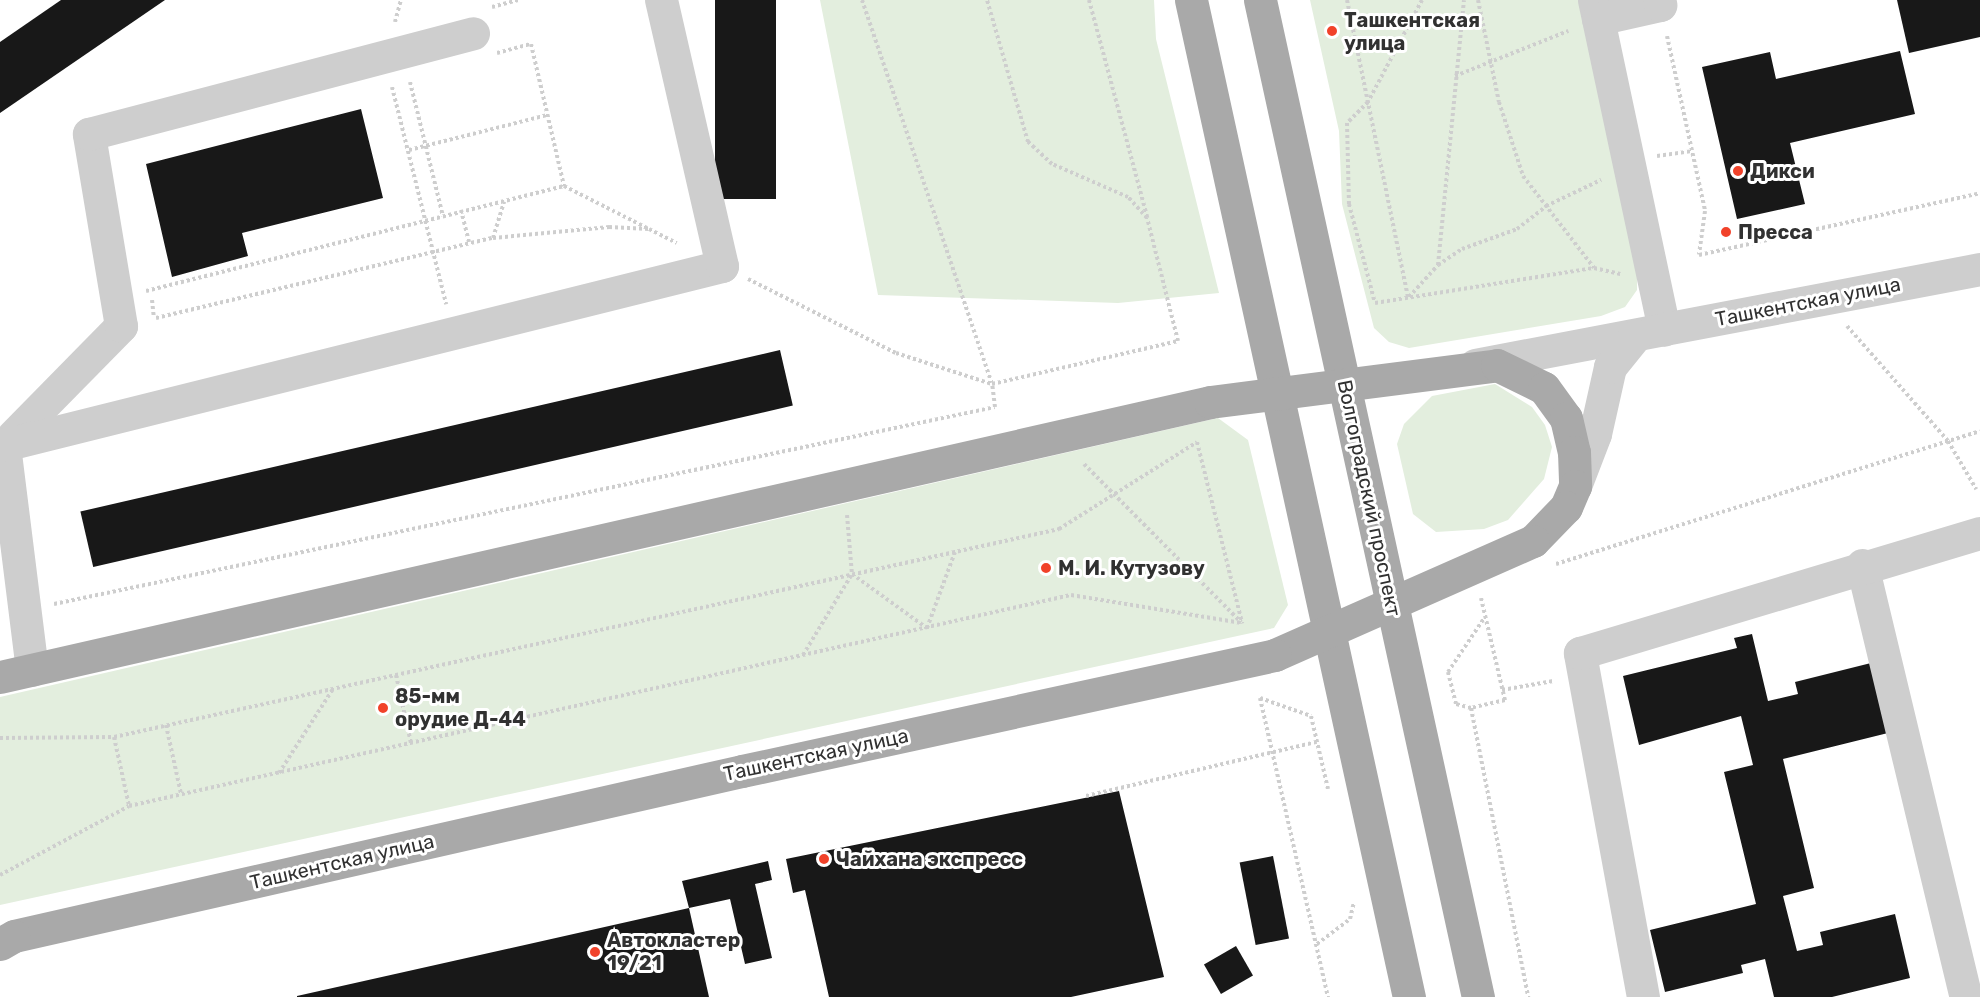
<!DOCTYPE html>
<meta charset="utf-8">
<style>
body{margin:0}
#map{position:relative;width:1980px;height:997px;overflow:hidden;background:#fff;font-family:Rubik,sans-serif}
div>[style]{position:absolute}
.green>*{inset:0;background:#e3eede}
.building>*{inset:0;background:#181818;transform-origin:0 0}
.path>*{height:4px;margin-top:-2px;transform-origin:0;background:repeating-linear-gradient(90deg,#cecece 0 3px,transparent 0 6px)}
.minor>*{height:33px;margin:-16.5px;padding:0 16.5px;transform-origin:16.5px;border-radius:16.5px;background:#cecece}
.major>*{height:33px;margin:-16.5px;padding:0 16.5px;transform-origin:16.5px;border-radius:16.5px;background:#a9a9a9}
.dots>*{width:16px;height:16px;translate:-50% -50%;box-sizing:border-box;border:3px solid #fff;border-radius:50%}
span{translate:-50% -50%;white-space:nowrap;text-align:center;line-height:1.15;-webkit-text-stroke:6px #fff;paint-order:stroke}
.poi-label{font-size:20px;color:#313131;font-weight:700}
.left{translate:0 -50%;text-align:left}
.street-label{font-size:20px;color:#313131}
</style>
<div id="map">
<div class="green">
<i style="clip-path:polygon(820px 0,1154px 0,1156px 39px,1219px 293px,1118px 303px,878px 295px)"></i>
<i style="clip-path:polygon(1310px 0,1579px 0,1637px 266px,1637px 290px,1625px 307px,1601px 316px,1409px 348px,1389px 342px,1374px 328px,1342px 204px,1339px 131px)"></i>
<i style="clip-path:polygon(1495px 384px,1532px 407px,1545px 425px,1552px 447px,1544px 479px,1508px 520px,1484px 529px,1436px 532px,1413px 514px,1397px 444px,1404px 424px,1432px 396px)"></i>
<i style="clip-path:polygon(1218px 418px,1248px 440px,1288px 605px,1274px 628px,0 905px,0 697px)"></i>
</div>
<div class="building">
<i style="clip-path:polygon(61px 0,165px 0,0 113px,0 42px)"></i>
<i style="left:715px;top:0;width:61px;height:199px"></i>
<i style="clip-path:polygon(1897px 0,1980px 0,1980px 37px,1909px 53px)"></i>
<i style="clip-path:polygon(1900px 51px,1915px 114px,1790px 143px,1805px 204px,1737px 219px,1702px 67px,1770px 52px,1776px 79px)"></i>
<i style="clip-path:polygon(361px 109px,383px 198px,242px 233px,248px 256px,172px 277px,146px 164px)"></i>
<i style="left:780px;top:350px;width:57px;height:718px;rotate:77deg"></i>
<i style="clip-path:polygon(1752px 634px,1768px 701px,1798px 694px,1795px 682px,1871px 663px,1888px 733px,1783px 759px,1814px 888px,1783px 896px,1797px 951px,1823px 945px,1820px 932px,1895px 914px,1910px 978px,1832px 997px,1774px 997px,1765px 959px,1741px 965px,1743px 973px,1665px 992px,1650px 930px,1756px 904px,1724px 772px,1753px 765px,1741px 716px,1639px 745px,1623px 676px,1737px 648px,1734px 638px)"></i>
<i style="clip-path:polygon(1119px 791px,1164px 977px,1071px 997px,829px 997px,805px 890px,793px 893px,786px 859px)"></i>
<i style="left:1273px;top:856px;width:84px;height:34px;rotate:79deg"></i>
<i style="clip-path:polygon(768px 861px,772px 880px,755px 884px,772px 958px,745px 964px,730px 899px,689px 908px,682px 881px)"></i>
<i style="clip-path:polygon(689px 908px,709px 997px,297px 997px,297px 996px)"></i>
<i style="left:1236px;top:946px;width:34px;height:37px;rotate:60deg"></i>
</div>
<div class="path">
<i style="left:862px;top:0;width:404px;rotate:71.3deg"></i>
<i style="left:1089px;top:0;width:225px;rotate:75deg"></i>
<i style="left:1347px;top:0;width:303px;rotate:78.4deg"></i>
<i style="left:1422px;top:0;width:115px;rotate:117.9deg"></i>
<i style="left:1368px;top:102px;width:30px;rotate:135deg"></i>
<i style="left:1347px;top:123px;width:81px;rotate:88.6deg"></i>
<i style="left:1349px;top:204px;width:102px;rotate:75.3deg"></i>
<i style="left:1375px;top:303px;width:222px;rotate:-9.1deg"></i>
<i style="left:1594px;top:268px;width:27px;rotate:13deg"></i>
<i style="left:1478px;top:0;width:104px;rotate:78.4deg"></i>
<i style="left:1499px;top:102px;width:78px;rotate:72deg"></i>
<i style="left:1523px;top:176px;width:116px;rotate:52.3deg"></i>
<i style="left:492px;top:7px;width:28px;rotate:-15deg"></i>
<i style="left:395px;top:22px;width:23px;rotate:-75deg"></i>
<i style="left:1667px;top:36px;width:179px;rotate:77.7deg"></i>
<i style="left:1705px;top:211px;width:44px;rotate:97.8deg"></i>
<i style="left:1699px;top:255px;width:288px;rotate:-12.4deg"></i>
<i style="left:497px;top:53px;width:35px;rotate:-15deg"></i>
<i style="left:531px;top:44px;width:146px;rotate:76.9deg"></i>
<i style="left:1455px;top:76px;width:122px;rotate:-21.7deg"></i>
<i style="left:410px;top:82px;width:138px;rotate:76.2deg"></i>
<i style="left:392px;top:87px;width:224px;rotate:76deg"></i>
<i style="left:409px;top:150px;width:142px;rotate:-14.2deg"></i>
<i style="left:1657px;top:156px;width:35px;rotate:-8deg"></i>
<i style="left:461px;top:210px;width:33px;rotate:76deg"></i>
<i style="left:493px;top:238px;width:38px;rotate:-73deg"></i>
<i style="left:1438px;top:265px;width:29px;rotate:-34deg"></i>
<i style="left:1462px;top:249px;width:59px;rotate:-20deg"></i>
<i style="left:1517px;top:229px;width:37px;rotate:-38deg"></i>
<i style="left:1546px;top:206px;width:61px;rotate:-25.3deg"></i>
<i style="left:748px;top:279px;width:165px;rotate:26.6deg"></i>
<i style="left:896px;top:353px;width:101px;rotate:17.9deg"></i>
<i style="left:146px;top:291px;width:431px;rotate:-14.1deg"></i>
<i style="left:564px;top:186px;width:93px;rotate:26.8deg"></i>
<i style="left:1409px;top:297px;width:43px;rotate:-47.8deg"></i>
<i style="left:1438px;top:265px;width:266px;rotate:-84.4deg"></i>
<i style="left:152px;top:300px;width:18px;rotate:84deg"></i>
<i style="left:156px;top:318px;width:346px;rotate:-13.4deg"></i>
<i style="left:493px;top:238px;width:117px;rotate:-5.4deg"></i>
<i style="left:609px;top:227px;width:40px;rotate:2.9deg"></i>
<i style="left:649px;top:229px;width:31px;rotate:27deg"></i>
<i style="left:1847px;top:326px;width:153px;rotate:48.7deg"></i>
<i style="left:1948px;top:441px;width:56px;rotate:59.7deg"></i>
<i style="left:1084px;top:464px;width:223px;rotate:45.2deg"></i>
<i style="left:847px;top:515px;width:59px;rotate:85.2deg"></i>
<i style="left:1556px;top:564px;width:444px;rotate:-17.4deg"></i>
<i style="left:1481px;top:598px;width:105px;rotate:76.8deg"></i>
<i style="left:1505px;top:700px;width:35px;rotate:167deg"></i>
<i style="left:1471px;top:708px;width:16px;rotate:-165deg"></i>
<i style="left:1456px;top:704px;width:33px;rotate:-104deg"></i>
<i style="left:1448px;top:672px;width:66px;rotate:-56.1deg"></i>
<i style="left:54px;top:604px;width:961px;rotate:-11.82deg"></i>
<i style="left:995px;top:407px;width:23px;rotate:-97deg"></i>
<i style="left:992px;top:384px;width:191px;rotate:-13deg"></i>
<i style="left:1178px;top:341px;width:127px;rotate:-104.1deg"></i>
<i style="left:1147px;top:218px;width:28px;rotate:-132deg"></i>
<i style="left:1128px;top:197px;width:83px;rotate:-156.5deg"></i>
<i style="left:1052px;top:164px;width:33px;rotate:-137deg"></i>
<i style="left:1028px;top:142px;width:148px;rotate:-106.1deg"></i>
<i style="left:803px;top:655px;width:95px;rotate:-58.8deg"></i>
<i style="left:852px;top:574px;width:92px;rotate:35.8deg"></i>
<i style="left:927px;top:628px;width:81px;rotate:-69.8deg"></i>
<i style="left:396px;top:675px;width:70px;rotate:77.6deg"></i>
<i style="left:1502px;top:690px;width:52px;rotate:-10deg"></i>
<i style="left:1260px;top:698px;width:307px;rotate:77.2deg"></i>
<i style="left:1260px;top:698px;width:54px;rotate:19.4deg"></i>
<i style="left:1311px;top:716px;width:75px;rotate:76.9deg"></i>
<i style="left:1471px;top:708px;width:295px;rotate:78.8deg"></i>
<i style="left:166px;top:725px;width:71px;rotate:77.7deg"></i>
<i style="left:114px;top:737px;width:71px;rotate:77.7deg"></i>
<i style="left:0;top:738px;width:114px;rotate:-0.5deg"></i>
<i style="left:114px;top:737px;width:968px;rotate:-12.41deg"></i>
<i style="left:1059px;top:529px;width:163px;rotate:-32.2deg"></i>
<i style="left:1197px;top:442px;width:187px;rotate:76deg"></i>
<i style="left:279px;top:773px;width:100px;rotate:-57.3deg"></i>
<i style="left:1086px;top:796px;width:237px;rotate:-13.2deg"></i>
<i style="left:0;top:875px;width:146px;rotate:-28.1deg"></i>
<i style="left:129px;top:806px;width:965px;rotate:-12.63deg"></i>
<i style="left:1071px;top:595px;width:173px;rotate:9.3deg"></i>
<i style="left:1317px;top:944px;width:41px;rotate:-37.1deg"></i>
<i style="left:1350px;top:919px;width:17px;rotate:-77deg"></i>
</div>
<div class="minor">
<i style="left:1594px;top:0;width:337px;rotate:78deg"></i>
<i style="left:1598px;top:19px;width:64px;rotate:-12.7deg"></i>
<i style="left:1660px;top:5px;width:5px;rotate:-101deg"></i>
<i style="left:1475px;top:365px;width:514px;rotate:-10.76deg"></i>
<i style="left:4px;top:445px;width:167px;rotate:-45.5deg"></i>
<i style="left:121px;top:326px;width:195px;rotate:-99.5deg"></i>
<i style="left:89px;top:134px;width:397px;rotate:-14.7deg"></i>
<i style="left:1575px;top:486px;width:56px;rotate:-69deg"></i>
<i style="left:1595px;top:434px;width:69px;rotate:-77.4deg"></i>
<i style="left:1610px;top:367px;width:41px;rotate:-50.9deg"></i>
<i style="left:1862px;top:565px;width:444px;rotate:76.5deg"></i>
<i style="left:32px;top:670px;width:227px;rotate:-97.1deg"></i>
<i style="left:4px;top:445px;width:740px;rotate:-14deg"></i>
<i style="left:722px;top:266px;width:273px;rotate:-102.9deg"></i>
<i style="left:1643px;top:997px;width:350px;rotate:-100.4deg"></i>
<i style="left:1580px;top:653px;width:418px;rotate:-16.7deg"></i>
</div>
<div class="major">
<i style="left:1191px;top:0;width:1021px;rotate:77.67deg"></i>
<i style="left:1260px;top:0;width:1021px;rotate:77.67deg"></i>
<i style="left:0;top:677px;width:1241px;rotate:-12.8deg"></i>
<i style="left:1210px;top:402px;width:289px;rotate:-7.3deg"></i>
<i style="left:1497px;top:365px;width:52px;rotate:26.1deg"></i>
<i style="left:1544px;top:388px;width:37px;rotate:54deg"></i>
<i style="left:1566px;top:418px;width:35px;rotate:77deg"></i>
<i style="left:1574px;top:452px;width:34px;rotate:88deg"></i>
<i style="left:1575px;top:486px;width:23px;rotate:113deg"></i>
<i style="left:1566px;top:507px;width:47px;rotate:134.1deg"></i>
<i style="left:1533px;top:541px;width:282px;rotate:156.2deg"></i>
<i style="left:1275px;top:655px;width:545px;rotate:167.72deg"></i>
<i style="left:742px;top:771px;width:746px;rotate:167.23deg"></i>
<i style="left:14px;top:936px;width:16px;rotate:150deg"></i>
</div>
<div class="dots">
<i style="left:1332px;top:31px;background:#f1422a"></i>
<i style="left:1738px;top:171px;background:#f1422a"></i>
<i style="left:1726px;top:232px;background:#f1422a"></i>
<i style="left:1046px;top:568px;background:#f1422a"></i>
<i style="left:383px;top:708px;background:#f1422a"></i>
<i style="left:824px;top:859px;background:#f1422a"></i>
<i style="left:595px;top:952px;background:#f1422a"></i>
</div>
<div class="poi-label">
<span class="left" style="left:1344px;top:32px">Ташкентская<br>улица</span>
<span class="left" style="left:1750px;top:171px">Дикси</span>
<span class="left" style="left:1738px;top:232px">Пресса</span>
<span class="left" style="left:1058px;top:568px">М. И. Кутузову</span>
<span class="left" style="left:395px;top:708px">85-мм<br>орудие Д-44</span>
<span class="left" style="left:836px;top:859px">Чайхана экспресс</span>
<span class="left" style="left:607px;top:952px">Автокластер<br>19/21</span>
</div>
<div class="street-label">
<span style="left:1808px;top:302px;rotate:-11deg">Ташкентская улица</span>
<span style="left:1369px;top:498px;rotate:78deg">Волгоградский проспект</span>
<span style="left:816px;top:755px;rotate:-12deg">Ташкентская улица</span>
<span style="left:342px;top:862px;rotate:-13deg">Ташкентская улица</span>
</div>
</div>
